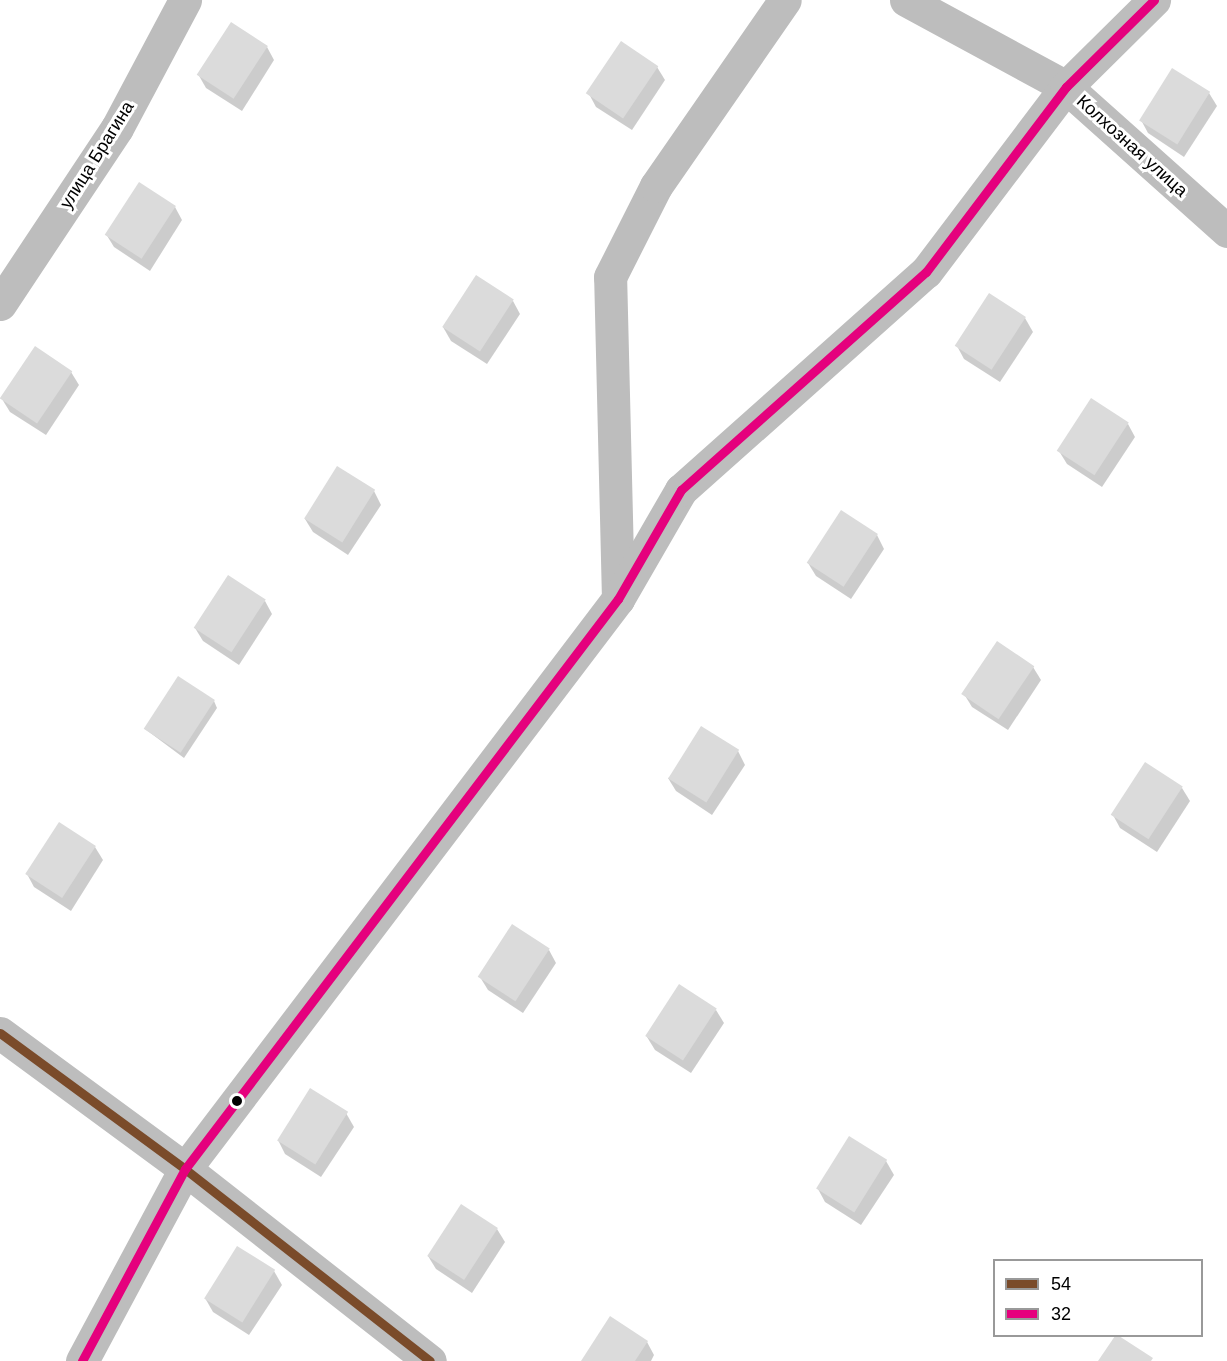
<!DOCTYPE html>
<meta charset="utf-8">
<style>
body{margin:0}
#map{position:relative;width:1227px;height:1361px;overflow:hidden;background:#fff;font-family:Helvetica,sans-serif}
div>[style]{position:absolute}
.shadow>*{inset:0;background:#0003}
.building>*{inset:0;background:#dbdbdb;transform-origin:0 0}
.street>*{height:33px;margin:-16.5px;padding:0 16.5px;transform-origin:16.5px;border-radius:16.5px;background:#bdbdbd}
.bus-1>*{height:9px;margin:-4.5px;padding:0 4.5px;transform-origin:4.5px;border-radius:4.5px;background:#7a4b2a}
.bus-2>*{height:9px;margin:-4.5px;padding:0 4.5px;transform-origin:4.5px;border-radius:4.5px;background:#e5007d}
.dots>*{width:16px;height:16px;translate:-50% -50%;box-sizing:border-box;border:3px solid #fff;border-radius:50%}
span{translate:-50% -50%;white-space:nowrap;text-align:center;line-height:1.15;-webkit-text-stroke:6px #fff;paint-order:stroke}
.street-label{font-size:18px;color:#000}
.legend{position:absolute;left:993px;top:1259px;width:210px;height:78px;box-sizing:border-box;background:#fff;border:2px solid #999;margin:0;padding:8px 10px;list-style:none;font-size:18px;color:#000}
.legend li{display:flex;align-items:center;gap:12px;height:30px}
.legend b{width:30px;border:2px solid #999}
</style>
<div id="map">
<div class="shadow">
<i style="clip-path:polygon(267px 47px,274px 60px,242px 111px,206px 88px,198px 74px)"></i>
<i style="clip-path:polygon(657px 67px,665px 80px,632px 130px,596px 107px,589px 94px)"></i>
<i style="clip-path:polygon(1209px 93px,1217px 106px,1184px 157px,1148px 133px,1141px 120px)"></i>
<i style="clip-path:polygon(175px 207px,182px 220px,150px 271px,114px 247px,106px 234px)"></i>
<i style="clip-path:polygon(990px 295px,1025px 318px,1033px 332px,1000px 382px,964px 359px,957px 346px)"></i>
<i style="clip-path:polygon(513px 301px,520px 314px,487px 364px,451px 341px,443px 327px)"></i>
<i style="clip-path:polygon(71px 372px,79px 385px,46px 435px,10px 412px,2px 399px)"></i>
<i style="clip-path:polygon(1128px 424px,1135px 437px,1102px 487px,1067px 464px,1059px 451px)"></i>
<i style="clip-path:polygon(374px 491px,381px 505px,348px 555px,313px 532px,305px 519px)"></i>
<i style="clip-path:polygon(877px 535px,884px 549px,851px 599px,816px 576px,808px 563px)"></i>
<i style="clip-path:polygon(265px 601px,272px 614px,239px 665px,203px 641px,195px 628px)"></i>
<i style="clip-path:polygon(1033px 667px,1041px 680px,1008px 730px,972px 707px,964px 694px)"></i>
<i style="clip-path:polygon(214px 701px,217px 708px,184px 758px,145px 729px)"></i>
<i style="clip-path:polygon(738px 751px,745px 765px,712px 815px,676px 791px,668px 778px)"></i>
<i style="clip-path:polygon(1182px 788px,1190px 801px,1157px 852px,1120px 828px,1113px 815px)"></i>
<i style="clip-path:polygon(60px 824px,95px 847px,103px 860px,71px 911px,34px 887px,27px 874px)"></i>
<i style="clip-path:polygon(549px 950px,556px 963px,523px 1013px,488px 990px,480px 977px)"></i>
<i style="clip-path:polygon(716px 1010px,724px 1023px,691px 1073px,655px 1050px,647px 1037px)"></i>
<i style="clip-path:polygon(346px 1113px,354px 1127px,321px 1177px,285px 1154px,278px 1140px)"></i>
<i style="clip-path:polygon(850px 1138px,886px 1161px,894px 1175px,861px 1225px,825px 1202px,818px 1189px)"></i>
<i style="clip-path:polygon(497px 1229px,505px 1242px,472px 1293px,436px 1269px,428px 1256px)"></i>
<i style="clip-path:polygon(274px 1271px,282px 1285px,249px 1335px,213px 1312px,205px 1298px)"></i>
<i style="clip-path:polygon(647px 1342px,654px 1355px,651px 1361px,583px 1361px)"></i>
</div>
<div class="building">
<i style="left:231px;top:22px;width:44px;height:63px;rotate:33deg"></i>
<i style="left:621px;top:41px;width:45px;height:63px;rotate:34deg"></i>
<i style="left:1172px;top:68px;width:45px;height:62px;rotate:32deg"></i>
<i style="left:139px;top:182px;width:44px;height:63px;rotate:33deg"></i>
<i style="left:476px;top:275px;width:45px;height:62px;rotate:33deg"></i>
<i style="left:989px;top:293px;width:44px;height:63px;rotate:33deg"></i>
<i style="left:35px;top:346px;width:45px;height:63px;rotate:34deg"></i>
<i style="left:1091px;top:398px;width:45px;height:63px;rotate:33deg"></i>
<i style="left:337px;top:466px;width:45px;height:62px;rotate:32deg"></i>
<i style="left:841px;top:510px;width:44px;height:63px;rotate:33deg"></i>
<i style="left:228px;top:575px;width:45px;height:63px;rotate:33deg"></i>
<i style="left:997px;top:641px;width:45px;height:64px;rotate:34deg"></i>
<i style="left:178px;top:676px;width:44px;height:63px;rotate:33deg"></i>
<i style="left:701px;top:726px;width:45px;height:62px;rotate:32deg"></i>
<i style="left:1145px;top:762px;width:45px;height:63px;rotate:33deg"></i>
<i style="left:59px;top:822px;width:44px;height:62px;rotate:33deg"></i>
<i style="left:512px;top:924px;width:45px;height:63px;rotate:33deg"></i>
<i style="left:679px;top:984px;width:45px;height:62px;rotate:33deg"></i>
<i style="left:310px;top:1088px;width:45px;height:62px;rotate:32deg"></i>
<i style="left:849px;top:1136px;width:45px;height:62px;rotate:32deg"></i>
<i style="left:461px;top:1204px;width:44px;height:62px;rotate:33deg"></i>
<i style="left:237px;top:1246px;width:45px;height:62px;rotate:32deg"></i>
<i style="clip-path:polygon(610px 1316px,648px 1341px,635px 1361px,581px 1361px)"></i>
<i style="clip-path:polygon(1115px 1336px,1119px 1336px,1153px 1358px,1151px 1361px,1098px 1361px)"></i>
</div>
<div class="street">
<i style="left:906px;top:0;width:182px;rotate:28.5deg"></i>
<i style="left:1066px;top:87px;width:216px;rotate:41.8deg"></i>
<i style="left:0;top:304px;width:211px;rotate:-56.4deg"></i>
<i style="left:117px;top:128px;width:145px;rotate:-62deg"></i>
<i style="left:618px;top:599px;width:322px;rotate:-91.4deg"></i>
<i style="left:610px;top:277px;width:102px;rotate:-63.2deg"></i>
<i style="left:656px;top:186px;width:226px;rotate:-55.3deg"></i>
<i style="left:0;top:1033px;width:230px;rotate:36.3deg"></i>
<i style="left:185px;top:1169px;width:311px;rotate:38.1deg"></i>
<i style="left:82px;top:1361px;width:218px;rotate:-61.8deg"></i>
<i style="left:185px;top:1169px;width:716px;rotate:-52.78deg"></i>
<i style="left:618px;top:599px;width:126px;rotate:-60deg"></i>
<i style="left:681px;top:490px;width:328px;rotate:-41.7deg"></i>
<i style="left:926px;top:272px;width:232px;rotate:-52.9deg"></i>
<i style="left:1066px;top:87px;width:124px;rotate:-44.7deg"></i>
</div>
<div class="bus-1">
<i style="left:0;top:1033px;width:230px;rotate:36.3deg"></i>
<i style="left:185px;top:1169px;width:311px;rotate:38.1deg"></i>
</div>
<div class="bus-2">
<i style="left:82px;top:1361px;width:218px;rotate:-61.8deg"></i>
<i style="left:185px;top:1169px;width:716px;rotate:-52.78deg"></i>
<i style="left:618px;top:599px;width:126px;rotate:-60deg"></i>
<i style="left:681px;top:490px;width:328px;rotate:-41.7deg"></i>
<i style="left:926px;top:272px;width:232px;rotate:-52.9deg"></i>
<i style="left:1066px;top:87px;width:124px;rotate:-44.7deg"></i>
</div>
<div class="dots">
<i style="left:237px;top:1101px;background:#000"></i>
</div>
<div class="street-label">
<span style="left:1132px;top:146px;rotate:42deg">Колхозная улица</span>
<span style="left:97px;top:155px;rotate:-58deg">улица Брагина</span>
</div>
<ul class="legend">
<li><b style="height:8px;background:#7a4b2a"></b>54</li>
<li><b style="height:8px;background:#e5007d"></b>32</li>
</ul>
</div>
